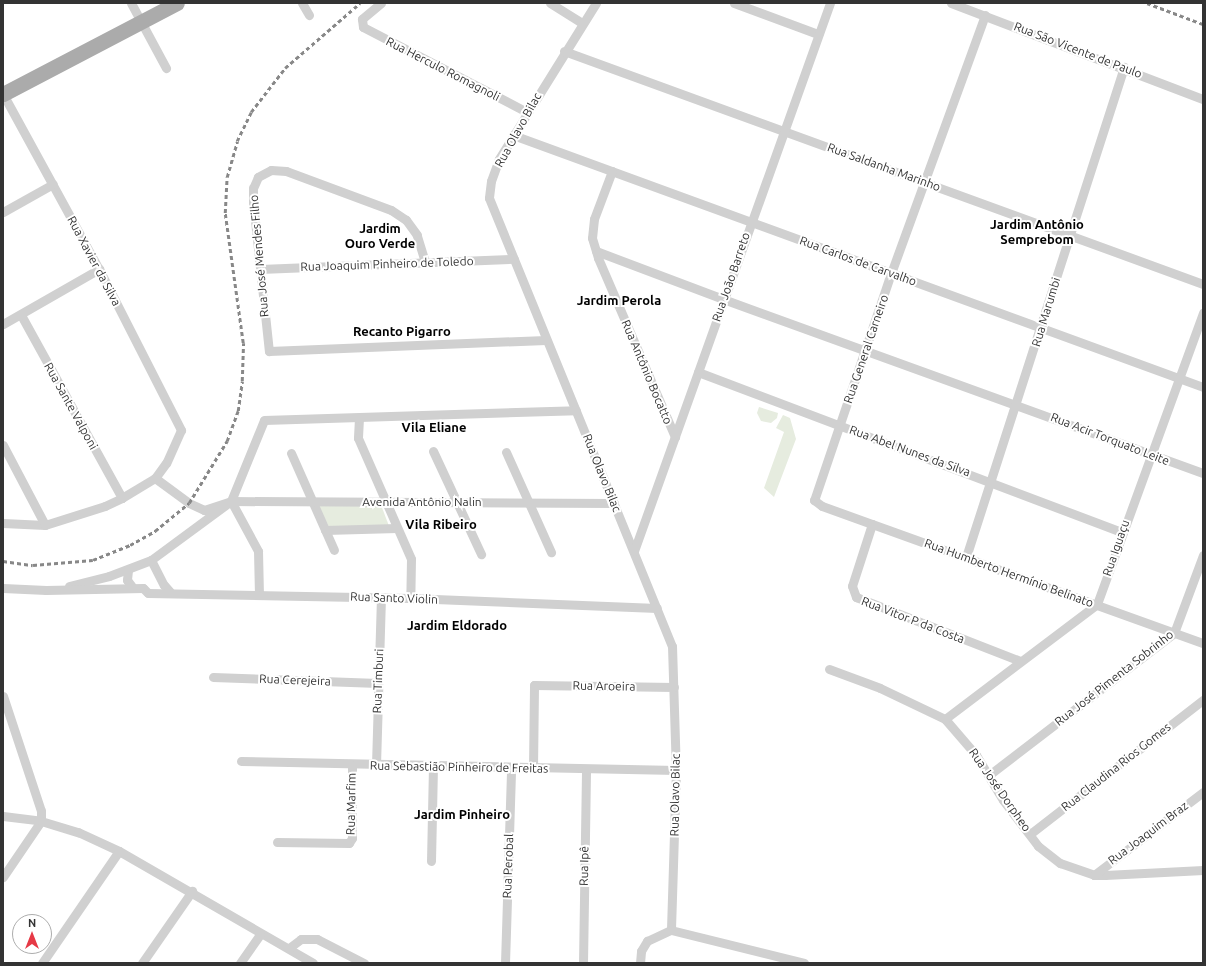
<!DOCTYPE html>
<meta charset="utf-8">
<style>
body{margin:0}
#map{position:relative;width:1206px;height:966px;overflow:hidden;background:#fff;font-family:Ubuntu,sans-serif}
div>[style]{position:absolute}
.green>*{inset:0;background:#e6ecdf}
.minor>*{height:9px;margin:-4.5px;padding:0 4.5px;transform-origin:4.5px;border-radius:4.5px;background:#d0d0d0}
.primary>*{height:15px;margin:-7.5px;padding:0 7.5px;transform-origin:7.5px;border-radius:7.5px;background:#ababab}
.rail>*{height:2.5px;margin-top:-1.25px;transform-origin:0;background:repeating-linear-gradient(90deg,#888 0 4px,transparent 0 7px)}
span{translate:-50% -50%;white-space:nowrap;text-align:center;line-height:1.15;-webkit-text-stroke:4px #fff;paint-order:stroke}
.street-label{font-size:12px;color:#333}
.neighbourhood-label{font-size:13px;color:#000;font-weight:700}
.frame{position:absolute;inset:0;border:4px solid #333;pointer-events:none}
.north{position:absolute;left:12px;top:914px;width:40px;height:40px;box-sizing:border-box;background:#fff;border:1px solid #adadad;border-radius:50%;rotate:0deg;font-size:11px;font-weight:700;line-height:16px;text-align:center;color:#333}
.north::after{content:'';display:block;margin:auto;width:14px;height:18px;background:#e63946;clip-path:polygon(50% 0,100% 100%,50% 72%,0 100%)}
</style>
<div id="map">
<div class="green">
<i style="clip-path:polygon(759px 407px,778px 413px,777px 418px,771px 423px,761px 421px,757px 413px)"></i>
<i style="clip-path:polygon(783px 415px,790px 418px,796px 439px,774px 497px,764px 488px,784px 432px,776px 428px)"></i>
<i style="clip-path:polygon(317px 505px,381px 505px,389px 526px,329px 527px)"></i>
</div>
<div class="minor">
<i style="left:131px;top:3px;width:74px;rotate:61.7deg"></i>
<i style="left:302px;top:3px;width:14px;rotate:60deg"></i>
<i style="left:381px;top:3px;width:25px;rotate:140deg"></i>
<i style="left:362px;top:19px;width:8px;rotate:83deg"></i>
<i style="left:363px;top:27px;width:185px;rotate:27.4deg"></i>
<i style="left:550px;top:3px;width:38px;rotate:32deg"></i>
<i style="left:596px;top:3px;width:184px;rotate:121.9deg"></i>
<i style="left:499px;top:159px;width:23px;rotate:110deg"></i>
<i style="left:491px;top:181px;width:17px;rotate:97deg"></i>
<i style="left:489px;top:198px;width:484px;rotate:67.8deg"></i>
<i style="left:672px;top:646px;width:124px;rotate:88.2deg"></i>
<i style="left:676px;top:770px;width:160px;rotate:91.8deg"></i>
<i style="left:734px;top:3px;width:90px;rotate:20.3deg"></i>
<i style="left:951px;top:3px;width:270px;rotate:20.9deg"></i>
<i style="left:985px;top:15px;width:275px;rotate:110deg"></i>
<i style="left:891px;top:273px;width:240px;rotate:108.7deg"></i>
<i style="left:814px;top:500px;width:10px;rotate:37deg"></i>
<i style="left:822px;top:506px;width:53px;rotate:19.8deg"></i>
<i style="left:872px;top:524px;width:352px;rotate:19.8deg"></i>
<i style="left:564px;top:51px;width:680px;rotate:20.03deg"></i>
<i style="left:3px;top:94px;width:200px;rotate:61.3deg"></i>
<i style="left:99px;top:269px;width:181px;rotate:63deg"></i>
<i style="left:181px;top:430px;width:36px;rotate:114deg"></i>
<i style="left:166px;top:463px;width:19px;rotate:126deg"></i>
<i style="left:155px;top:478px;width:39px;rotate:149deg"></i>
<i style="left:122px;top:498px;width:19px;rotate:155deg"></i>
<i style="left:105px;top:506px;width:63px;rotate:162.4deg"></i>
<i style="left:45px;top:525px;width:42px;rotate:-177.3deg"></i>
<i style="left:513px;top:135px;width:735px;rotate:20.06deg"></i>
<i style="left:612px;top:171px;width:51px;rotate:110.6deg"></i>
<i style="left:594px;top:219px;width:19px;rotate:96deg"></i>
<i style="left:592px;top:238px;width:21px;rotate:73deg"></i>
<i style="left:598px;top:258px;width:195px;rotate:66.7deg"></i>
<i style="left:3px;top:212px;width:57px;rotate:-29.2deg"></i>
<i style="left:596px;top:251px;width:136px;rotate:20.7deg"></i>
<i style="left:723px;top:299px;width:511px;rotate:19.93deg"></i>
<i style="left:425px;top:262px;width:28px;rotate:-107deg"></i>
<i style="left:417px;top:235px;width:19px;rotate:-126deg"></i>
<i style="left:406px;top:220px;width:18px;rotate:-146deg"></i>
<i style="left:391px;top:210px;width:112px;rotate:-159.6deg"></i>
<i style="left:286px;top:171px;width:15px;rotate:-176deg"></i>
<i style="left:271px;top:170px;width:15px;rotate:152deg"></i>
<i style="left:258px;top:177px;width:12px;rotate:114deg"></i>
<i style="left:253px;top:188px;width:14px;rotate:90deg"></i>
<i style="left:253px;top:202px;width:150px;rotate:83.9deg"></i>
<i style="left:269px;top:351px;width:277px;rotate:-2.3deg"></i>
<i style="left:260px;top:269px;width:254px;rotate:-2.3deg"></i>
<i style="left:21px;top:315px;width:209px;rotate:61.1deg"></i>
<i style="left:3px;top:324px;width:111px;rotate:-29.8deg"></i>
<i style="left:698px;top:372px;width:452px;rotate:20.7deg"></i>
<i style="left:359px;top:418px;width:20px;rotate:93deg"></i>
<i style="left:358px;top:438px;width:132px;rotate:66.3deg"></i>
<i style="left:411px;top:559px;width:39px;rotate:91deg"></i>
<i style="left:3px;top:445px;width:90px;rotate:62.3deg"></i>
<i style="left:433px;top:451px;width:114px;rotate:65deg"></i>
<i style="left:506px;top:452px;width:110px;rotate:65.8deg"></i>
<i style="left:291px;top:453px;width:106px;rotate:66.1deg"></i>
<i style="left:155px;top:478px;width:42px;rotate:36.3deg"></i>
<i style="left:189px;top:503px;width:17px;rotate:25deg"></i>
<i style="left:204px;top:510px;width:28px;rotate:-18deg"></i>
<i style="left:231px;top:501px;width:383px;rotate:0.3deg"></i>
<i style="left:231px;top:501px;width:57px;rotate:61.6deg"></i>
<i style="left:258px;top:551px;width:43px;rotate:88.7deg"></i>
<i style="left:872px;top:524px;width:65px;rotate:107.9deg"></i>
<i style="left:852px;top:586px;width:12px;rotate:70deg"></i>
<i style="left:856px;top:597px;width:176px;rotate:21.3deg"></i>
<i style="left:325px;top:530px;width:72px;rotate:-1.6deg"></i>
<i style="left:634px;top:551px;width:582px;rotate:-70.32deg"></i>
<i style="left:966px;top:557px;width:515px;rotate:-72.13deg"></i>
<i style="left:151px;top:560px;width:28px;rotate:63deg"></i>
<i style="left:164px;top:585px;width:9px;rotate:49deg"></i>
<i style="left:128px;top:570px;width:10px;rotate:96deg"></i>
<i style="left:127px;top:580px;width:10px;rotate:53deg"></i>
<i style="left:69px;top:586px;width:41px;rotate:-14deg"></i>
<i style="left:109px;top:576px;width:45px;rotate:-20.9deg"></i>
<i style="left:151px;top:560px;width:99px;rotate:-36.4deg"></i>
<i style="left:231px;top:501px;width:87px;rotate:-67.8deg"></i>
<i style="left:264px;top:420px;width:312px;rotate:-1.8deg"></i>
<i style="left:3px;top:588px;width:43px;rotate:2.7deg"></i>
<i style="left:46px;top:590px;width:97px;rotate:-1.2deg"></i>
<i style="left:143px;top:588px;width:7px;rotate:45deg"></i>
<i style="left:148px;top:593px;width:262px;rotate:1.1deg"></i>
<i style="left:410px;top:598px;width:247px;rotate:2.3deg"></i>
<i style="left:829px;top:669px;width:54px;rotate:20.4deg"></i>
<i style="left:880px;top:688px;width:72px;rotate:25.5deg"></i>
<i style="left:945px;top:719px;width:48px;rotate:49.3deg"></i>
<i style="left:976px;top:755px;width:52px;rotate:59deg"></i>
<i style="left:1003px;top:800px;width:58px;rotate:52.7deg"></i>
<i style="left:1038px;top:846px;width:28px;rotate:38deg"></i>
<i style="left:1060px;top:863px;width:36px;rotate:19deg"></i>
<i style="left:1094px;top:875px;width:11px"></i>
<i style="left:1105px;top:875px;width:98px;rotate:-2.9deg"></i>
<i style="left:213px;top:677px;width:165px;rotate:2.1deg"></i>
<i style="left:3px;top:696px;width:121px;rotate:71.7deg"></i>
<i style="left:41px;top:811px;width:10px;rotate:90deg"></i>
<i style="left:41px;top:821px;width:68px;rotate:124.2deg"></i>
<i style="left:945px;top:719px;width:191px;rotate:-37.1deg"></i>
<i style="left:1097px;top:604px;width:310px;rotate:-70deg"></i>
<i style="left:241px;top:761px;width:435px;rotate:1.2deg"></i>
<i style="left:376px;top:765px;width:168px;rotate:-88.3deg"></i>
<i style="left:533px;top:769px;width:84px;rotate:-89.3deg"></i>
<i style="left:534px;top:685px;width:140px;rotate:0.8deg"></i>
<i style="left:989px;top:775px;width:233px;rotate:-37.5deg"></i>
<i style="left:1174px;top:633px;width:83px;rotate:-69.6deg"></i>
<i style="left:3px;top:816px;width:38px;rotate:7deg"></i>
<i style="left:41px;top:821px;width:39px;rotate:17deg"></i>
<i style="left:78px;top:832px;width:45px;rotate:24.9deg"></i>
<i style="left:119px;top:851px;width:224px;rotate:30deg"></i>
<i style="left:1030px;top:834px;width:219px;rotate:-37.8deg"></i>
<i style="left:277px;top:842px;width:72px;rotate:0.8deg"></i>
<i style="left:349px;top:843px;width:6px;rotate:-59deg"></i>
<i style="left:352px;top:838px;width:73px;rotate:-90deg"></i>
<i style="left:431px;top:861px;width:94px;rotate:-88.8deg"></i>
<i style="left:1094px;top:875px;width:137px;rotate:-37.3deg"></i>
<i style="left:671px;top:930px;width:137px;rotate:13.9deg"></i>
<i style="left:289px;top:948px;width:15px;rotate:-37deg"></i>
<i style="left:301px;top:939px;width:16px"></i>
<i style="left:317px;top:939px;width:53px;rotate:27.1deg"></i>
<i style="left:42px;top:963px;width:136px;rotate:-55.5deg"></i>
<i style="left:142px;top:963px;width:88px;rotate:-55.2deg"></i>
<i style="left:240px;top:963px;width:35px;rotate:-55deg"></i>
<i style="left:505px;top:963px;width:195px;rotate:-88.2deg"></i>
<i style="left:583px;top:963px;width:194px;rotate:-89.1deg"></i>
<i style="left:640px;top:963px;width:12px;rotate:-85deg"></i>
<i style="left:641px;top:951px;width:12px;rotate:-59deg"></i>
<i style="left:647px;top:941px;width:26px;rotate:-25deg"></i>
</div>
<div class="primary">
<i style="left:3px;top:94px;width:196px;rotate:-27.6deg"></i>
</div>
<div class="rail">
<i style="left:1147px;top:3px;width:60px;rotate:20.6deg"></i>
<i style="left:3px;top:561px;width:30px;rotate:8deg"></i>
<i style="left:33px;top:565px;width:60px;rotate:-4.8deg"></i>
<i style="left:93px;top:560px;width:40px;rotate:-22deg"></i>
<i style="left:130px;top:545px;width:29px;rotate:-29deg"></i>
<i style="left:155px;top:531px;width:44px;rotate:-39.5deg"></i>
<i style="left:189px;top:503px;width:73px;rotate:-58.5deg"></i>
<i style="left:227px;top:441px;width:32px;rotate:-70deg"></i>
<i style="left:238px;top:411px;width:30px;rotate:-82deg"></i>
<i style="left:242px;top:381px;width:38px;rotate:-88deg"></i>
<i style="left:243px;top:343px;width:131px;rotate:-97.9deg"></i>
<i style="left:225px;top:213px;width:36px;rotate:-87deg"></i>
<i style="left:227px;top:177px;width:37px;rotate:-74deg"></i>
<i style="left:237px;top:141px;width:32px;rotate:-64deg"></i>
<i style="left:251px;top:112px;width:56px;rotate:-52.3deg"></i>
<i style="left:285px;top:68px;width:99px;rotate:-40.9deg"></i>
</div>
<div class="street-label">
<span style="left:1078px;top:50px;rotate:21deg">Rua São Vicente de Paulo</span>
<span style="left:443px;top:69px;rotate:27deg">Rua Herculo Romagnoli</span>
<span style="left:518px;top:130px;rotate:-61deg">Rua Olavo Bilac</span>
<span style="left:884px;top:167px;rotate:20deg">Rua Saldanha Marinho</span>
<span style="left:259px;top:256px;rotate:-95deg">Rua José Mendes Filho</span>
<span style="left:94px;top:261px;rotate:62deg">Rua Xavier da Silva</span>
<span style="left:858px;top:261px;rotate:20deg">Rua Carlos de Carvalho</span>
<span style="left:387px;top:264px;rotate:-2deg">Rua Joaquim Pinheiro de Toledo</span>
<span style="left:731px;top:277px;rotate:-71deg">Rua João Barreto</span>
<span style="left:1046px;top:312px;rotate:-73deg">Rua Marumbi</span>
<span style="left:866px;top:349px;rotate:-71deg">Rua General Carneiro</span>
<span style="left:647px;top:372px;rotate:67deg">Rua Antônio Bocatto</span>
<span style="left:71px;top:406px;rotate:61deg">Rua Sante Valponi</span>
<span style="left:1110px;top:439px;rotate:21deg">Rua Acir Torquato Leite</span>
<span style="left:910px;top:451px;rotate:20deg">Rua Abel Nunes da Silva</span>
<span style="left:602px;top:473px;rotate:68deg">Rua Olavo Bilac</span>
<span style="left:422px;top:502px">Avenida Antônio Nalin</span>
<span style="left:1116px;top:548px;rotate:-71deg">Rua Iguaçu</span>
<span style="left:1009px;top:573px;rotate:20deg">Rua Humberto Hermínio Belinato</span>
<span style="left:394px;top:598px;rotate:2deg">Rua Santo Violin</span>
<span style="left:913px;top:620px;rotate:21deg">Rua Vitor P da Costa</span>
<span style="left:1114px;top:678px;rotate:-38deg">Rua José Pimenta Sobrinho</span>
<span style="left:295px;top:680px;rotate:2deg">Rua Cerejeira</span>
<span style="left:378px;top:681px;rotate:-88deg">Rua Timburi</span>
<span style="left:604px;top:686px;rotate:1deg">Rua Aroeira</span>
<span style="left:459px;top:767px;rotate:1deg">Rua Sebastião Pinheiro de Freitas</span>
<span style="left:1116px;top:767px;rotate:-38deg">Rua Claudina Rios Gomes</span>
<span style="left:1000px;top:790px;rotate:55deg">Rua José Dorpheo</span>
<span style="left:675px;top:795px;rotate:-89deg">Rua Olavo Bilac</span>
<span style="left:351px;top:804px;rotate:-89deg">Rua Marfim</span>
<span style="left:1148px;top:833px;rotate:-37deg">Rua Joaquim Braz</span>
<span style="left:508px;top:866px;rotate:-88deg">Rua Perobal</span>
<span style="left:584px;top:866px;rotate:-89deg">Rua Ipê</span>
</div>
<div class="neighbourhood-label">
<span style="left:1037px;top:232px">Jardim Antônio<br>Semprebom</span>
<span style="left:380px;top:236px">Jardim<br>Ouro Verde</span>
<span style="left:619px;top:300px">Jardim Perola</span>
<span style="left:402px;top:331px">Recanto Pigarro</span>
<span style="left:434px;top:427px">Vila Eliane</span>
<span style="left:441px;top:524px">Vila Ribeiro</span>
<span style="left:457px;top:625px">Jardim Eldorado</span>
<span style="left:462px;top:814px">Jardim Pinheiro</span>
</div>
<div class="frame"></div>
<div class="north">N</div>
</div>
